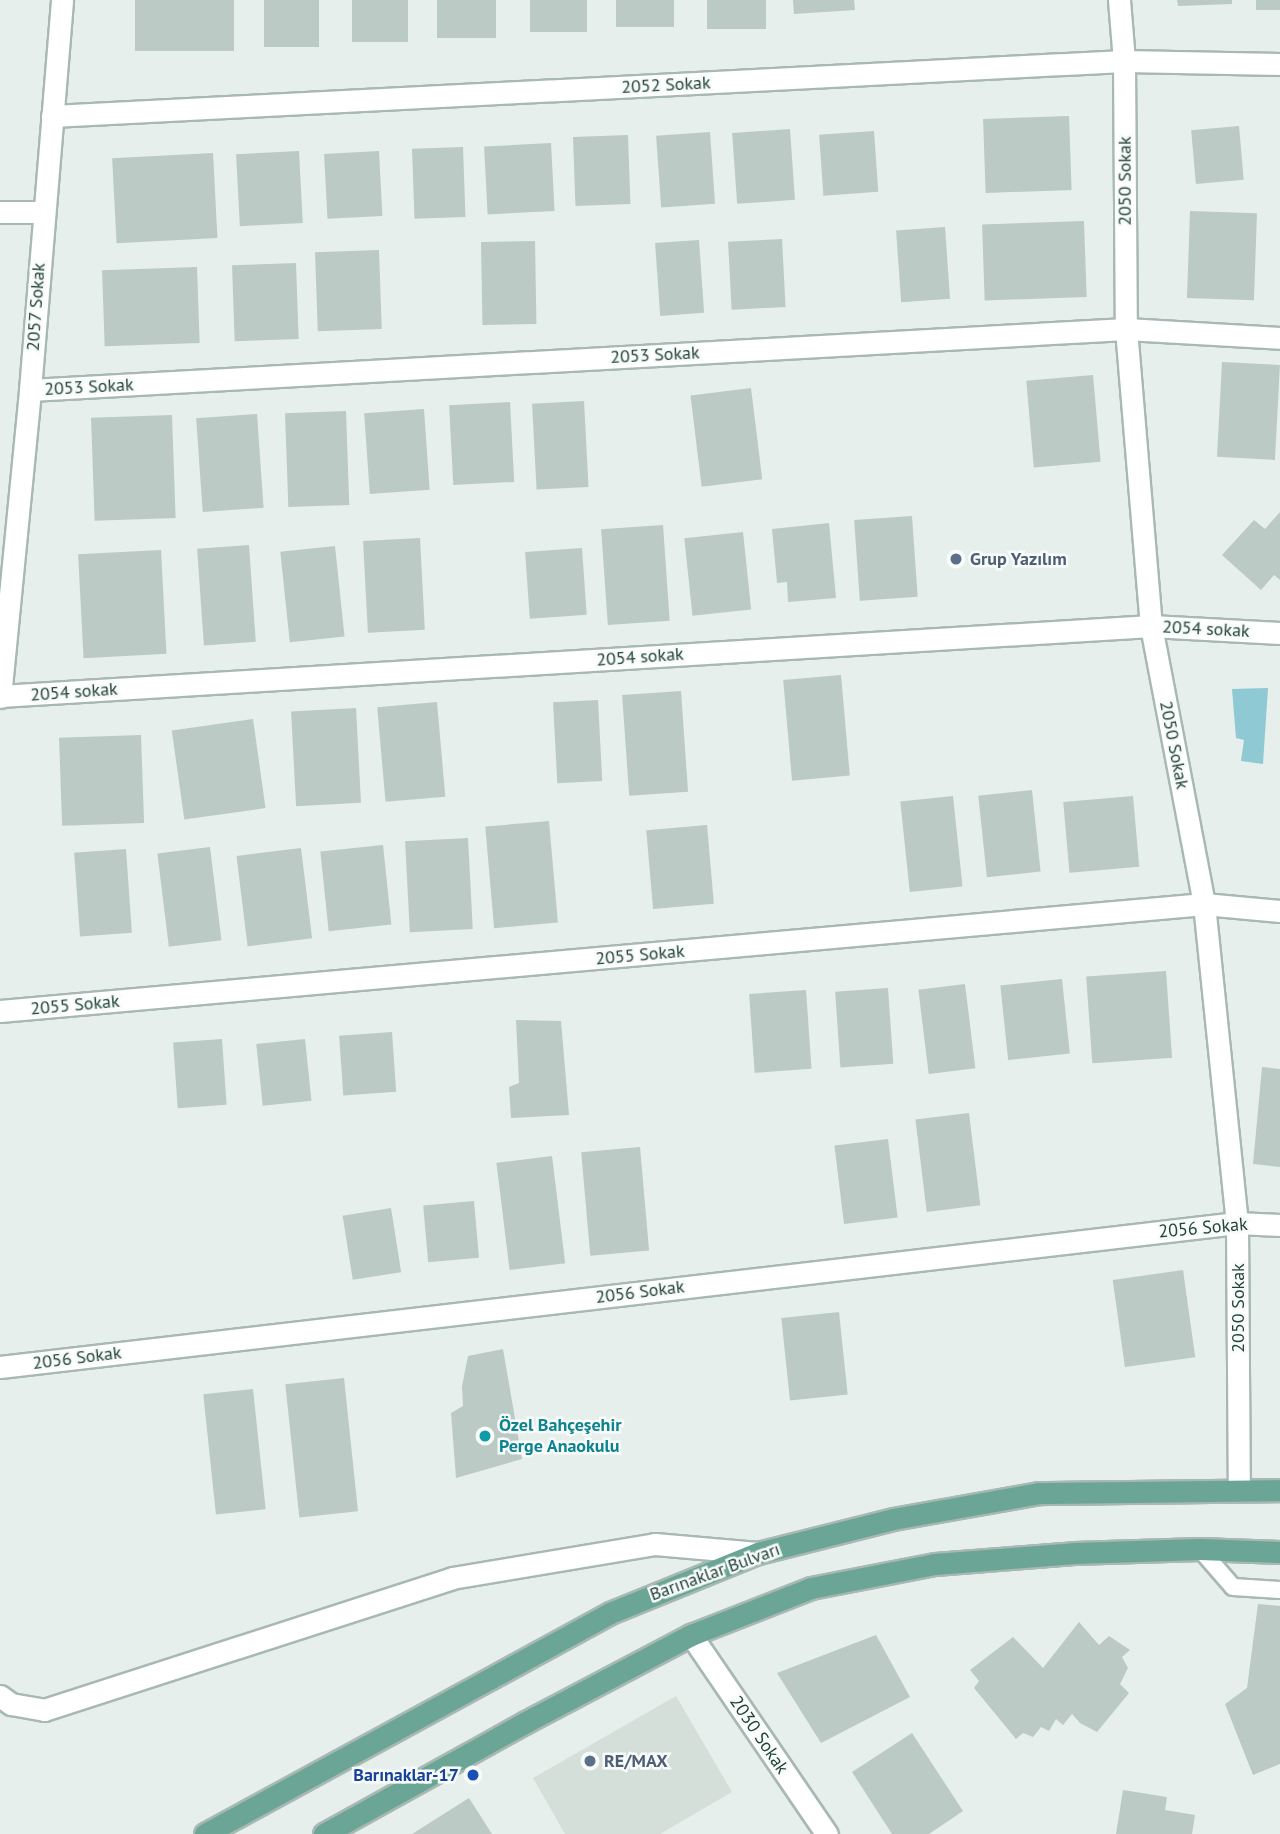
<!DOCTYPE html>
<meta charset="utf-8">
<style>
body{margin:0}
#map{position:relative;width:1280px;height:1834px;overflow:hidden;background:#e6efeb;font-family:"PT Sans",sans-serif}
div>[style]{position:absolute}
.built>*{inset:0;background:#d4dfda}
.water>*{inset:0;background:#8ec9d4}
.building>*{inset:0;background:#bbcac4;transform-origin:0 0}
.roads{filter:drop-shadow(2px 0 #a8b8b2) drop-shadow(-2px 0 #a8b8b2) drop-shadow(0 2px #a8b8b2) drop-shadow(0 -2px #a8b8b2)}
.service>*{height:16px;margin:-8px;padding:0 8px;transform-origin:8px;border-radius:8px;background:#fff}
.minor>*{height:21px;margin:-10.5px;padding:0 10.5px;transform-origin:10.5px;border-radius:10.5px;background:#fff}
.tertiary>*{height:21px;margin:-10.5px;padding:0 10.5px;transform-origin:10.5px;border-radius:10.5px;background:#fff}
.primary>*{height:21px;margin:-10.5px;padding:0 10.5px;transform-origin:10.5px;border-radius:10.5px;background:#6aa596}
.dots>*{width:19px;height:19px;translate:-50% -50%;box-sizing:border-box;border:4px solid #f7fbf9;border-radius:50%}
span{translate:-50% -50%;white-space:nowrap;text-align:center;line-height:1.15;-webkit-text-stroke:5px #f7fbf9;paint-order:stroke}
.street-label{font-size:18px;color:#24423a}
.service-label{font-size:18px;color:#4e5e75;font-weight:700}
.left{translate:0 -50%;text-align:left}
.culture-label{font-size:18px;color:#0d838f;font-weight:700}
.transit-label{font-size:18px;color:#164399;font-weight:700}
.right{translate:-100% -50%;text-align:right}
</style>
<div id="map">
<div class="built">
<i style="clip-path:polygon(676px 1696px,732px 1792px,660px 1834px,565px 1834px,533px 1778px)"></i>
</div>
<div class="water">
<i style="clip-path:polygon(1268px 688px,1263px 764px,1241px 761px,1244px 740px,1236px 738px,1232px 689px)"></i>
</div>
<div class="building">
<i style="left:135px;top:0;width:99px;height:51px"></i>
<i style="left:264px;top:0;width:55px;height:47px"></i>
<i style="left:352px;top:0;width:56px;height:42px"></i>
<i style="left:437px;top:0;width:59px;height:38px"></i>
<i style="left:530px;top:0;width:57px;height:32px"></i>
<i style="left:616px;top:0;width:58px;height:27px"></i>
<i style="left:707px;top:0;width:59px;height:29px"></i>
<i style="clip-path:polygon(793px 0,854px 0,855px 10px,794px 14px)"></i>
<i style="clip-path:polygon(1177px 0,1232px 0,1232px 4px,1178px 6px)"></i>
<i style="left:1256px;top:0;width:24px;height:10px"></i>
<i style="left:1069px;top:116px;width:74px;height:86px;rotate:88deg"></i>
<i style="left:1239px;top:126px;width:54px;height:48px;rotate:85deg"></i>
<i style="left:790px;top:129px;width:71px;height:58px;rotate:86deg"></i>
<i style="left:874px;top:131px;width:61px;height:55px;rotate:86deg"></i>
<i style="left:710px;top:132px;width:72px;height:54px;rotate:86deg"></i>
<i style="left:628px;top:135px;width:69px;height:55px;rotate:88deg"></i>
<i style="left:551px;top:143px;width:68px;height:67px;rotate:87deg"></i>
<i style="left:463px;top:147px;width:70px;height:51px;rotate:88deg"></i>
<i style="left:299px;top:151px;width:72px;height:63px;rotate:87deg"></i>
<i style="left:379px;top:151px;width:65px;height:55px;rotate:87deg"></i>
<i style="left:213px;top:153px;width:85px;height:101px;rotate:87deg"></i>
<i style="left:1190px;top:211px;width:67px;height:87px;rotate:2deg"></i>
<i style="left:1084px;top:221px;width:76px;height:102px;rotate:88deg"></i>
<i style="left:945px;top:227px;width:72px;height:49px;rotate:86deg"></i>
<i style="left:782px;top:239px;width:68px;height:54px;rotate:87deg"></i>
<i style="left:699px;top:240px;width:73px;height:44px;rotate:86deg"></i>
<i style="left:535px;top:241px;width:83px;height:54px;rotate:89deg"></i>
<i style="left:379px;top:250px;width:79px;height:64px;rotate:88deg"></i>
<i style="left:296px;top:263px;width:76px;height:64px;rotate:88deg"></i>
<i style="left:197px;top:267px;width:76px;height:95px;rotate:88deg"></i>
<i style="left:1222px;top:362px;width:58px;height:95px;rotate:3deg"></i>
<i style="left:1093px;top:375px;width:87px;height:67px;rotate:85deg"></i>
<i style="left:751px;top:388px;width:92px;height:61px;rotate:83deg"></i>
<i style="left:584px;top:401px;width:86px;height:52px;rotate:87deg"></i>
<i style="left:510px;top:402px;width:80px;height:61px;rotate:87deg"></i>
<i style="left:424px;top:409px;width:81px;height:60px;rotate:86deg"></i>
<i style="left:346px;top:411px;width:94px;height:61px;rotate:88deg"></i>
<i style="left:257px;top:414px;width:94px;height:61px;rotate:86deg"></i>
<i style="left:172px;top:415px;width:103px;height:81px;rotate:88deg"></i>
<i style="clip-path:polygon(1280px 512px,1280px 580px,1274px 575px,1261px 590px,1222px 555px,1254px 520px,1265px 529px)"></i>
<i style="left:912px;top:516px;width:81px;height:58px;rotate:86deg"></i>
<i style="clip-path:polygon(829px 523px,836px 598px,788px 602px,787px 582px,777px 583px,772px 529px)"></i>
<i style="left:663px;top:525px;width:96px;height:62px;rotate:86deg"></i>
<i style="left:743px;top:532px;width:78px;height:59px;rotate:84deg"></i>
<i style="left:420px;top:538px;width:92px;height:57px;rotate:87deg"></i>
<i style="left:249px;top:545px;width:97px;height:52px;rotate:86deg"></i>
<i style="left:335px;top:546px;width:91px;height:55px;rotate:84deg"></i>
<i style="left:582px;top:548px;width:67px;height:57px;rotate:86deg"></i>
<i style="left:161px;top:550px;width:104px;height:83px;rotate:87deg"></i>
<i style="left:841px;top:675px;width:101px;height:58px;rotate:85deg"></i>
<i style="left:681px;top:691px;width:101px;height:59px;rotate:86deg"></i>
<i style="left:598px;top:700px;width:81px;height:45px;rotate:87deg"></i>
<i style="left:437px;top:702px;width:95px;height:60px;rotate:85deg"></i>
<i style="left:356px;top:708px;width:95px;height:65px;rotate:87deg"></i>
<i style="left:253px;top:719px;width:90px;height:82px;rotate:82deg"></i>
<i style="left:141px;top:735px;width:88px;height:82px;rotate:88deg"></i>
<i style="left:1032px;top:790px;width:82px;height:54px;rotate:84deg"></i>
<i style="left:953px;top:796px;width:91px;height:53px;rotate:84deg"></i>
<i style="left:1133px;top:796px;width:71px;height:70px;rotate:85deg"></i>
<i style="left:549px;top:821px;width:102px;height:64px;rotate:85deg"></i>
<i style="left:707px;top:825px;width:79px;height:61px;rotate:85deg"></i>
<i style="left:468px;top:838px;width:91px;height:63px;rotate:87deg"></i>
<i style="left:383px;top:845px;width:80px;height:63px;rotate:84deg"></i>
<i style="left:210px;top:847px;width:94px;height:53px;rotate:83deg"></i>
<i style="left:301px;top:848px;width:91px;height:65px;rotate:83deg"></i>
<i style="left:126px;top:849px;width:84px;height:52px;rotate:86deg"></i>
<i style="left:1166px;top:971px;width:87px;height:80px;rotate:86deg"></i>
<i style="left:1062px;top:979px;width:75px;height:62px;rotate:84deg"></i>
<i style="left:965px;top:984px;width:85px;height:47px;rotate:83deg"></i>
<i style="left:888px;top:988px;width:76px;height:53px;rotate:86deg"></i>
<i style="left:806px;top:990px;width:79px;height:57px;rotate:86deg"></i>
<i style="clip-path:polygon(516px 1020px,561px 1021px,569px 1115px,511px 1118px,509px 1087px,519px 1083px)"></i>
<i style="left:392px;top:1032px;width:60px;height:53px;rotate:86deg"></i>
<i style="left:222px;top:1039px;width:66px;height:49px;rotate:86deg"></i>
<i style="left:305px;top:1039px;width:62px;height:49px;rotate:84deg"></i>
<i style="clip-path:polygon(1262px 1067px,1280px 1069px,1280px 1167px,1253px 1164px)"></i>
<i style="left:969px;top:1113px;width:93px;height:54px;rotate:83deg"></i>
<i style="left:888px;top:1139px;width:79px;height:54px;rotate:83deg"></i>
<i style="left:640px;top:1147px;width:104px;height:59px;rotate:85deg"></i>
<i style="left:552px;top:1156px;width:108px;height:56px;rotate:83deg"></i>
<i style="left:474px;top:1201px;width:57px;height:51px;rotate:85deg"></i>
<i style="left:391px;top:1208px;width:65px;height:49px;rotate:81deg"></i>
<i style="left:1183px;top:1270px;width:88px;height:71px;rotate:82deg"></i>
<i style="left:839px;top:1312px;width:83px;height:58px;rotate:84deg"></i>
<i style="clip-path:polygon(503px 1349px,522px 1459px,456px 1478px,451px 1413px,463px 1406px,462px 1386px,468px 1356px)"></i>
<i style="left:344px;top:1378px;width:134px;height:59px;rotate:84deg"></i>
<i style="left:253px;top:1389px;width:121px;height:50px;rotate:84deg"></i>
<i style="clip-path:polygon(1258px 1604px,1280px 1606px,1280px 1764px,1253px 1775px,1225px 1704px,1247px 1688px)"></i>
<i style="clip-path:polygon(1079px 1622px,1099px 1645px,1109px 1636px,1130px 1650px,1122px 1657px,1128px 1668px,1120px 1684px,1129px 1693px,1097px 1732px,1080px 1723px,1072px 1714px,1063px 1725px,1056px 1719px,1049px 1731px,1041px 1727px,1033px 1737px,1023px 1733px,1016px 1739px,974px 1688px,979px 1681px,970px 1670px,1013px 1637px,1043px 1668px)"></i>
<i style="clip-path:polygon(876px 1635px,910px 1697px,821px 1743px,777px 1673px)"></i>
<i style="clip-path:polygon(912px 1733px,963px 1811px,929px 1834px,892px 1834px,852px 1772px)"></i>
<i style="clip-path:polygon(1123px 1790px,1167px 1797px,1165px 1810px,1195px 1815px,1192px 1834px,1116px 1834px)"></i>
<i style="clip-path:polygon(469px 1798px,492px 1834px,412px 1834px)"></i>
</div>
<div class="roads">
<div class="service">
<i style="left:1200px;top:1549px;width:50px;rotate:49deg"></i>
<i style="left:1233px;top:1587px;width:47px;rotate:3.7deg"></i>
</div>
<div class="minor">
<i style="left:1119px;top:0;width:61px;rotate:85.3deg"></i>
<i style="left:1124px;top:61px;width:268px;rotate:89.6deg"></i>
<i style="left:1126px;top:329px;width:298px;rotate:85.2deg"></i>
<i style="left:1151px;top:626px;width:283px;rotate:79.2deg"></i>
<i style="left:1204px;top:904px;width:321px;rotate:84.1deg"></i>
<i style="left:1237px;top:1223px;width:266px;rotate:89.6deg"></i>
<i style="left:52px;top:116px;width:1073px;rotate:-2.94deg"></i>
<i style="left:1124px;top:61px;width:156px;rotate:1.1deg"></i>
<i style="left:0;top:212px;width:44px"></i>
<i style="left:30px;top:390px;width:1098px;rotate:-3.19deg"></i>
<i style="left:1126px;top:329px;width:154px;rotate:3.3deg"></i>
<i style="left:0;top:696px;width:1153px;rotate:-3.48deg"></i>
<i style="left:1151px;top:626px;width:129px;rotate:3.1deg"></i>
<i style="left:0;top:697px;width:308px;rotate:-84.4deg"></i>
<i style="left:30px;top:390px;width:391px;rotate:-85.3deg"></i>
<i style="left:0;top:1011px;width:1209px;rotate:-5.08deg"></i>
<i style="left:1204px;top:904px;width:76px;rotate:5.3deg"></i>
<i style="left:0;top:1367px;width:1245px;rotate:-6.64deg"></i>
<i style="left:1237px;top:1223px;width:43px;rotate:2.7deg"></i>
<i style="left:691px;top:1635px;width:241px;rotate:55.7deg"></i>
</div>
<div class="tertiary">
<i style="left:0;top:1696px;width:14px;rotate:36deg"></i>
<i style="left:11px;top:1704px;width:34px;rotate:10deg"></i>
<i style="left:44px;top:1710px;width:429px;rotate:-17.9deg"></i>
<i style="left:452px;top:1578px;width:206px;rotate:-9.5deg"></i>
<i style="left:655px;top:1544px;width:103px;rotate:5deg"></i>
</div>
<div class="primary">
<i style="left:205px;top:1834px;width:461px;rotate:-28.6deg"></i>
<i style="left:610px;top:1613px;width:160px;rotate:-22.1deg"></i>
<i style="left:758px;top:1553px;width:139px;rotate:-14.1deg"></i>
<i style="left:893px;top:1519px;width:148px;rotate:-10.1deg"></i>
<i style="left:1039px;top:1493px;width:241px;rotate:-0.7deg"></i>
<i style="left:324px;top:1834px;width:231px;rotate:-29deg"></i>
<i style="left:526px;top:1722px;width:187px;rotate:-27.8deg"></i>
<i style="left:691px;top:1635px;width:129px;rotate:-21.4deg"></i>
<i style="left:811px;top:1588px;width:126px;rotate:-11deg"></i>
<i style="left:935px;top:1564px;width:139px;rotate:-4.5deg"></i>
<i style="left:1074px;top:1553px;width:126px;rotate:-1.8deg"></i>
<i style="left:1200px;top:1549px;width:80px;rotate:2.1deg"></i>
</div>
</div>
<div class="dots">
<i style="left:956px;top:559px;background:#5c6f8a"></i>
<i style="left:485px;top:1436px;background:#0f9aa8"></i>
<i style="left:590px;top:1761px;background:#5c6f8a"></i>
<i style="left:473px;top:1775px;background:#1a4fb4"></i>
</div>
<div class="street-label">
<span style="left:666px;top:85px;rotate:-3deg">2052 Sokak</span>
<span style="left:1125px;top:181px;rotate:-90deg">2050 Sokak</span>
<span style="left:36px;top:307px;rotate:-86deg">2057 Sokak</span>
<span style="left:655px;top:355px;rotate:-3deg">2053 Sokak</span>
<span style="left:89px;top:387px;rotate:-3deg">2053 Sokak</span>
<span style="left:1206px;top:629px;rotate:3deg">2054 sokak</span>
<span style="left:640px;top:657px;rotate:-4deg">2054 sokak</span>
<span style="left:74px;top:692px;rotate:-4deg">2054 sokak</span>
<span style="left:1174px;top:745px;rotate:79deg">2050 Sokak</span>
<span style="left:640px;top:955px;rotate:-5deg">2055 Sokak</span>
<span style="left:75px;top:1005px;rotate:-5deg">2055 Sokak</span>
<span style="left:1203px;top:1228px;rotate:-5deg">2056 Sokak</span>
<span style="left:640px;top:1292px;rotate:-7deg">2056 Sokak</span>
<span style="left:1238px;top:1308px;rotate:-90deg">2050 Sokak</span>
<span style="left:77px;top:1358px;rotate:-7deg">2056 Sokak</span>
<span style="left:715px;top:1572px;rotate:-20deg">Barınaklar Bulvarı</span>
<span style="left:759px;top:1735px;rotate:56deg">2030 Sokak</span>
</div>
<div class="service-label">
<span class="left" style="left:970px;top:559px">Grup Yazılım</span>
<span class="left" style="left:604px;top:1761px">RE/MAX</span>
</div>
<div class="culture-label">
<span class="left" style="left:499px;top:1436px">Özel Bahçeşehir<br>Perge Anaokulu</span>
</div>
<div class="transit-label">
<span class="right" style="left:459px;top:1775px">Barınaklar-17</span>
</div>
</div>
